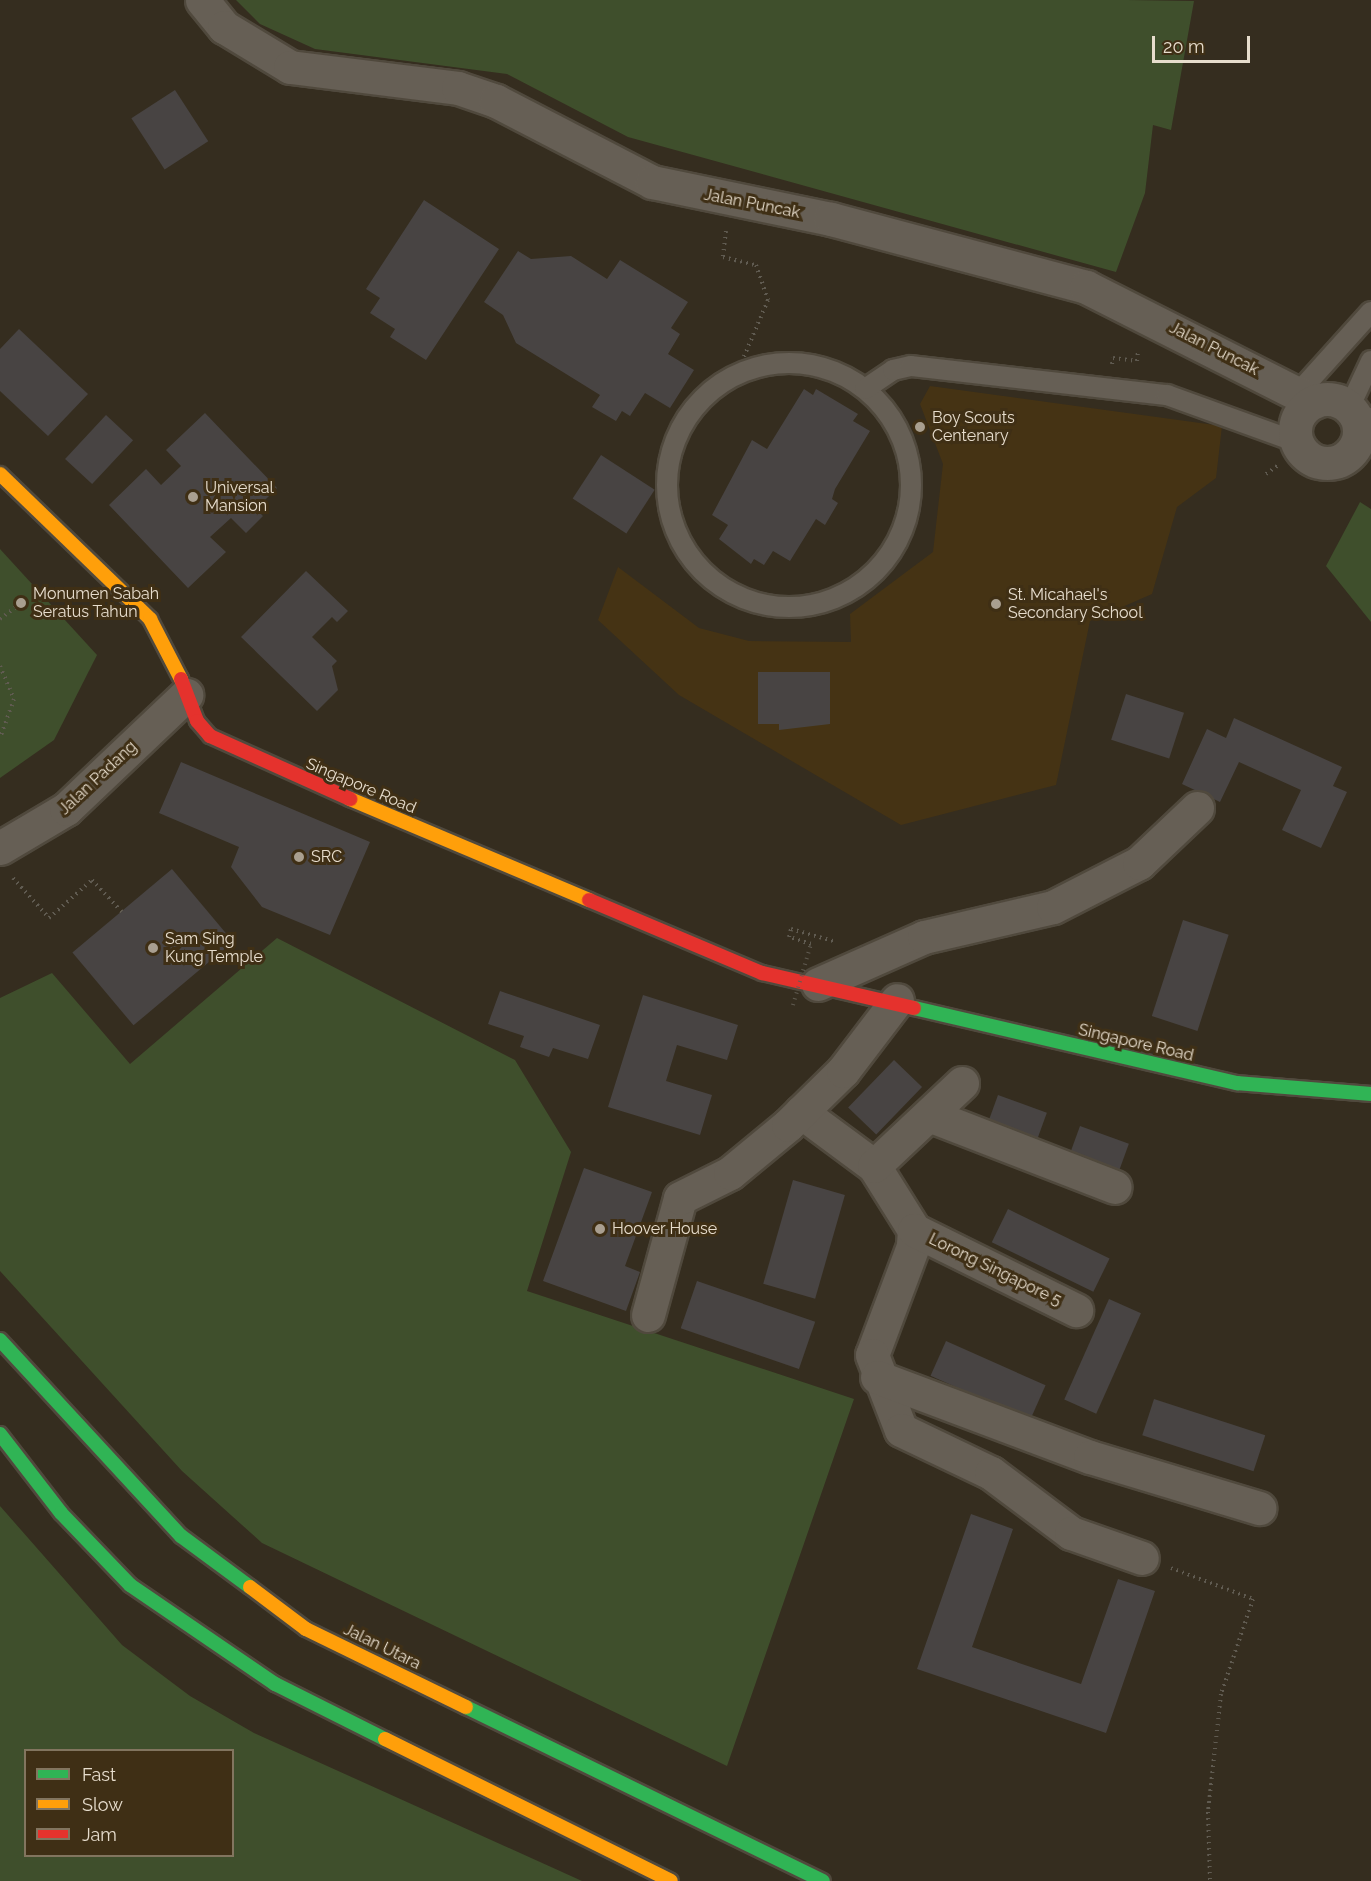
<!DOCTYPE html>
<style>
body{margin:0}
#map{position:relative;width:1371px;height:1881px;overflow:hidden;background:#352d1f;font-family:Raleway,sans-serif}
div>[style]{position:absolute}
.built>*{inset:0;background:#453314}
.green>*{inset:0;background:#3f4f2c}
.building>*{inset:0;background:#484443;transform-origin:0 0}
.path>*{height:4px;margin-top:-2px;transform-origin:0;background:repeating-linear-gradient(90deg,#605b51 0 1.5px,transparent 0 6px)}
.roads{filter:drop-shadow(2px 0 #50493d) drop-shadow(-2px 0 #50493d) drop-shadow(0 2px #50493d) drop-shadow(0 -2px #50493d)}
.lane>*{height:20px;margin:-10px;padding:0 10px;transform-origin:10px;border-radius:10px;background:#665f55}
.lane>.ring{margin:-10px;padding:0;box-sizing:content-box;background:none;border:20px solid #665f55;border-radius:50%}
.street>*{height:33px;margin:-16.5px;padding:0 16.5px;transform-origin:16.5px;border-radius:16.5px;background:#665f55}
.street>.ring{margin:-16.5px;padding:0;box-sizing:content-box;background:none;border:33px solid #665f55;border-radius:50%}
.fast>*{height:14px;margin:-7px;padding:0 7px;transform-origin:7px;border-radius:7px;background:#30b455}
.slow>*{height:14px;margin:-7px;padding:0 7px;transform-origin:7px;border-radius:7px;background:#ff9f0a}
.jam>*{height:14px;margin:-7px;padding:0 7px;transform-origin:7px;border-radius:7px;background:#e5322d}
.path-bridge>*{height:4px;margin-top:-2px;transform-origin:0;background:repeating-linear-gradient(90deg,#605b51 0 1.5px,transparent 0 6px)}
.dots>*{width:16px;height:16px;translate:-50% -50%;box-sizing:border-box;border:3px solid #3f2f15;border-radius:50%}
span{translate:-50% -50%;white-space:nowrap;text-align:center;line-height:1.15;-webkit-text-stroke:6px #3f2f15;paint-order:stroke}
.street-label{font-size:16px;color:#e7ddcd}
.poi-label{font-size:16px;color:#e7ddcd}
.left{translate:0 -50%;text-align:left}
.legend{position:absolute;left:24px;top:1749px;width:210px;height:108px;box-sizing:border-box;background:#3f2f15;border:2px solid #82755f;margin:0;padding:8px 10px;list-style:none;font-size:18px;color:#e7ddcd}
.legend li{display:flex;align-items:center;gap:12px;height:30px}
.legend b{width:30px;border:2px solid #82755f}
.scale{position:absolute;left:1152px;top:36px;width:98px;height:27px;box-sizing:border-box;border:3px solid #e7ddcd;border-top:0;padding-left:8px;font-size:18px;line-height:21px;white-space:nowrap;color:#e7ddcd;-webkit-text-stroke:4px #3f2f15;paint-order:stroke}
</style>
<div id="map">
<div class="built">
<i style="clip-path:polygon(930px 386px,1222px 426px,1216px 478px,1177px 507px,1152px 594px,1090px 621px,1056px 785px,901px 825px,679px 695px,598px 620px,618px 567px,699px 628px,749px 641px,851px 642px,850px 614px,933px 552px,943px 464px,920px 404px)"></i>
</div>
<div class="green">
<i style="clip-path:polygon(236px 0,1127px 0,1194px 1px,1171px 130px,1153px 125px,1145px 193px,1116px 272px,628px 137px,507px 74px,315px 49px,260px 24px)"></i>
<i style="clip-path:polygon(1360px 502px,1371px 509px,1371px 622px,1326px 566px)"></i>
<i style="clip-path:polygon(0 549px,97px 655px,54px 740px,0 778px)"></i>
<i style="clip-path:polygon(277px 938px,515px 1060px,571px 1152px,527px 1291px,854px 1399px,727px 1766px,262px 1543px,182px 1471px,0 1271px,0 998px,52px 973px,130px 1064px)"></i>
<i style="clip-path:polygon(evenodd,0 1506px,122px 1645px,190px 1696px,254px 1733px,582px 1881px,0 1881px,0 1506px,26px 1750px,232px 1750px,232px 1856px,26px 1856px,26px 1750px)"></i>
</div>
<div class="building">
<i style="left:175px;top:90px;width:61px;height:52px;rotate:57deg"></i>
<i style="clip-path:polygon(424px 200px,499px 249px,426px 360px,390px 337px,395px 329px,370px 313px,380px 298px,366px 289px)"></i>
<i style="clip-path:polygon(518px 251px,531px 259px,571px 256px,607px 279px,620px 260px,688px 302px,671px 328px,680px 334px,668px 354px,694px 370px,670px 408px,645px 393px,630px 416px,622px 411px,616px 421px,592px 407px,600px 395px,516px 343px,503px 315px,484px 302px)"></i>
<i style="clip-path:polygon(19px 329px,88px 394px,48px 436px,0 391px,0 349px)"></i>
<i style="clip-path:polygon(804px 389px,813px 395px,816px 389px,858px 414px,853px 421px,870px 431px,835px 489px,832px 499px,838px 503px,825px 525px,816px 519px,790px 561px,773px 551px,764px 565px,754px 559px,751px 564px,719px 539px,728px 525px,712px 515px,752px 440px,767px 449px)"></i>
<i style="clip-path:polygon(205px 413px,277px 488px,256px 509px,263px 516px,246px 533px,231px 518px,210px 537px,226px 552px,188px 588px,109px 505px,146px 469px,161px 485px,181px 466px,166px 450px)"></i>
<i style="left:106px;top:415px;width:37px;height:60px;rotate:43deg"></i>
<i style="left:601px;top:455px;width:64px;height:52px;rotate:33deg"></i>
<i style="clip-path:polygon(306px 571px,348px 611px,337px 622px,332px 617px,312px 637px,337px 661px,332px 666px,338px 690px,317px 711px,241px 637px)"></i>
<i style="clip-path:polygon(758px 672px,830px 672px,830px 724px,779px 730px,779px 724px,758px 724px)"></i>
<i style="left:1126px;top:694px;width:61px;height:48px;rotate:18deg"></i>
<i style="clip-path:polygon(1234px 718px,1342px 767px,1333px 786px,1347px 792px,1321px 848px,1282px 830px,1301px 790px,1239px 762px,1220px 802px,1182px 784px,1207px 729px,1226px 738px)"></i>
<i style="clip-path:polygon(181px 762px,370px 842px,330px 935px,262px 907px,231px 867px,239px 847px,159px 813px)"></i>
<i style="left:172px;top:869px;width:95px;height:130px;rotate:50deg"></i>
<i style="left:1183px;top:920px;width:48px;height:101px;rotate:18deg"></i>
<i style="clip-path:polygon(500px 991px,600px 1025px,588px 1059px,553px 1048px,549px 1057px,520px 1047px,524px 1036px,488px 1024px)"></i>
<i style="clip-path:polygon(643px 995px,738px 1025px,727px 1060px,677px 1045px,666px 1081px,712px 1095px,700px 1135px,608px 1107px)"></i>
<i style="left:894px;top:1060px;width:39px;height:66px;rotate:44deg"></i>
<i style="left:998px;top:1095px;width:52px;height:35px;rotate:20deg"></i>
<i style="left:1080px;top:1126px;width:52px;height:35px;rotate:20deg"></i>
<i style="clip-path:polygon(584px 1168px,652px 1192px,625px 1266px,640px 1272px,626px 1311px,543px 1281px)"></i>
<i style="left:793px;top:1180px;width:54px;height:108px;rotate:16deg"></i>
<i style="left:1008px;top:1209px;width:113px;height:37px;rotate:26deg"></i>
<i style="left:697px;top:1281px;width:125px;height:50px;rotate:19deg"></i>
<i style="left:1109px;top:1299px;width:35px;height:110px;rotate:24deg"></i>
<i style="left:946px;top:1341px;width:109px;height:38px;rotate:24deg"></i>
<i style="left:1154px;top:1399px;width:117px;height:38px;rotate:18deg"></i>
<i style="clip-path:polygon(971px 1514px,1013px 1529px,972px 1647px,1081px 1684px,1118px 1579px,1155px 1591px,1106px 1733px,917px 1669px)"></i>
</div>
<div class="path">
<i style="left:726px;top:231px;width:26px;rotate:97deg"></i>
<i style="left:723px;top:257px;width:34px;rotate:14deg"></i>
<i style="left:756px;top:265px;width:37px;rotate:71deg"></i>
<i style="left:768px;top:300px;width:79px;rotate:113deg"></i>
<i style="left:1112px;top:364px;width:6px;rotate:-81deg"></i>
<i style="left:1113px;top:358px;width:24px;rotate:7deg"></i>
<i style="left:1137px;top:361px;width:10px;rotate:-84deg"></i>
<i style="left:1266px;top:474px;width:17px;rotate:-36deg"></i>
<i style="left:0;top:619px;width:26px;rotate:-37deg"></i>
<i style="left:0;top:666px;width:36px;rotate:67deg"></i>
<i style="left:14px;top:699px;width:41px;rotate:109.7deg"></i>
<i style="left:13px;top:878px;width:54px;rotate:48deg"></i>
<i style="left:49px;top:918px;width:57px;rotate:-41.5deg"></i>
<i style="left:92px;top:880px;width:44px;rotate:46.8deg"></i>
<i style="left:811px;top:944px;width:23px;rotate:-162deg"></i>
<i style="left:789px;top:937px;width:8px;rotate:-76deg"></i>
<i style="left:791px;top:929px;width:44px;rotate:15.9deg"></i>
<i style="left:1171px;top:1568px;width:88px;rotate:20.7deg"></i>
<i style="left:1253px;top:1599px;width:100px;rotate:108.6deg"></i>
<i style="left:1221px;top:1694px;width:119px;rotate:96.3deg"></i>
<i style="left:1208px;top:1812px;width:69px;rotate:88.3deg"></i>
</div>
<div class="roads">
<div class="lane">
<i class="ring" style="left:667px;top:363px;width:224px;height:224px"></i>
<i style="left:865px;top:389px;width:34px;rotate:-34deg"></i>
<i style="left:893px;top:370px;width:18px;rotate:-13deg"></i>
<i style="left:911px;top:366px;width:258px;rotate:6.5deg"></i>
<i style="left:1167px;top:395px;width:138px;rotate:19.9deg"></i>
<i style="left:1298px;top:393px;width:109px;rotate:-48deg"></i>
<i style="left:1349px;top:408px;width:52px;rotate:-64.9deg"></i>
<i style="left:1358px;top:425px;width:15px;rotate:-28deg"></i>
</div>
<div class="street">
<i style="left:202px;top:0;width:35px;rotate:51deg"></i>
<i style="left:224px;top:27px;width:77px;rotate:31.2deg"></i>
<i style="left:290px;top:67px;width:169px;rotate:7.1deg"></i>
<i style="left:458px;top:88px;width:40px;rotate:18.9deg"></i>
<i style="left:496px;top:101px;width:176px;rotate:27.4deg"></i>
<i style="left:652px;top:182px;width:183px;rotate:11.7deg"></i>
<i style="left:831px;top:219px;width:264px;rotate:14.9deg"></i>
<i style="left:1086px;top:287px;width:255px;rotate:26.8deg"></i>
<i class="ring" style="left:1295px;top:399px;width:31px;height:31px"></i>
<i style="left:0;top:848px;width:77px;rotate:-30.6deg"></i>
<i style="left:66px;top:809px;width:166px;rotate:-43.5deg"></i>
<i style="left:818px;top:984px;width:116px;rotate:-23.9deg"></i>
<i style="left:924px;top:937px;width:132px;rotate:-13.1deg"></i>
<i style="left:1053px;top:907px;width:97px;rotate:-27.1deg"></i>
<i style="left:1139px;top:863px;width:80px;rotate:-43.5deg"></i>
<i style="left:801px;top:1112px;width:91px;rotate:36.5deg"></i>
<i style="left:874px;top:1166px;width:75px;rotate:58deg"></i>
<i style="left:914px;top:1230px;width:16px;rotate:94deg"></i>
<i style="left:913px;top:1246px;width:116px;rotate:110.6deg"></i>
<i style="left:872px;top:1355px;width:80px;rotate:68.9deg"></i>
<i style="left:901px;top:1430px;width:100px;rotate:25.5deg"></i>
<i style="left:991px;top:1473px;width:100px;rotate:36.9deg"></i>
<i style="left:1071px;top:1533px;width:75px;rotate:19.4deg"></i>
<i style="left:929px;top:1115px;width:199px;rotate:21.2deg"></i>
<i style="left:874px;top:1166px;width:121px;rotate:-43.3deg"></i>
<i style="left:914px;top:1230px;width:181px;rotate:26.3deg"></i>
<i style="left:648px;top:1315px;width:121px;rotate:-74.7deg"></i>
<i style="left:680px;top:1198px;width:56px;rotate:-26.6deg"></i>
<i style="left:730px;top:1173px;width:75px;rotate:-39.6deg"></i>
<i style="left:788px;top:1125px;width:77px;rotate:-44.5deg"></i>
<i style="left:843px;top:1071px;width:89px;rotate:-52.7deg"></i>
<i style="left:877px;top:1377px;width:228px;rotate:20.6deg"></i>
<i style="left:1090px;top:1457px;width:177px;rotate:16.8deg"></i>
</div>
<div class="fast">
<i style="left:914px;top:1008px;width:332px;rotate:13.1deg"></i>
<i style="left:1237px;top:1083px;width:134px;rotate:4.7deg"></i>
<i style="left:0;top:1340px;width:267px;rotate:47.3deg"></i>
<i style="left:181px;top:1536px;width:86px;rotate:36.5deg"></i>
<i style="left:0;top:1434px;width:100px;rotate:52.3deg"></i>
<i style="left:61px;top:1513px;width:100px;rotate:46.2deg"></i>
<i style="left:130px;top:1585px;width:176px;rotate:34.3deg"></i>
<i style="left:275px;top:1684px;width:123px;rotate:26.6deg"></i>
<i style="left:466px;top:1707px;width:397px;rotate:26deg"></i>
</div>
<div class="slow">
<i style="left:0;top:474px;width:209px;rotate:44deg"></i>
<i style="left:150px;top:619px;width:68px;rotate:62.7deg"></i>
<i style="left:350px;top:799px;width:259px;rotate:22.9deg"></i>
<i style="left:250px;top:1587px;width:70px;rotate:36.9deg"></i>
<i style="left:306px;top:1629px;width:178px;rotate:26deg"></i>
<i style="left:385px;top:1739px;width:319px;rotate:26.4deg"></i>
</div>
<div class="jam">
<i style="left:181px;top:679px;width:45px;rotate:69.1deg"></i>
<i style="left:197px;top:721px;width:20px;rotate:49deg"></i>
<i style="left:210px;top:736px;width:154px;rotate:24.2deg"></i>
<i style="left:589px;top:900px;width:188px;rotate:22.9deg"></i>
<i style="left:762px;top:973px;width:156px;rotate:13deg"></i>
</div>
</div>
<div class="path-bridge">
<i style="left:793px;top:1005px;width:64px;rotate:-73.6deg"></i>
</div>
<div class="dots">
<i style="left:920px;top:427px;background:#a99f90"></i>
<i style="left:193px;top:497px;background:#a99f90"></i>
<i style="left:21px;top:603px;background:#a99f90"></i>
<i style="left:996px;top:604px;background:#a99f90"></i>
<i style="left:299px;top:857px;background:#a99f90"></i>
<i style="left:153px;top:948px;background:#a99f90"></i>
<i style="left:600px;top:1229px;background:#a99f90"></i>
</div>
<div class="street-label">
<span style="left:752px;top:204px;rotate:11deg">Jalan Puncak</span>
<span style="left:1214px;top:349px;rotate:27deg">Jalan Puncak</span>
<span style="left:98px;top:778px;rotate:-43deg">Jalan Padang</span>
<span style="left:361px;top:786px;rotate:23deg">Singapore Road</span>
<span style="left:1136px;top:1043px;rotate:13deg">Singapore Road</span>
<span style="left:995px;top:1270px;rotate:26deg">Lorong Singapore 5</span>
<span style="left:382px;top:1647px;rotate:26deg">Jalan Utara</span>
</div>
<div class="poi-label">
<span class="left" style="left:932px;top:427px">Boy Scouts<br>Centenary</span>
<span class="left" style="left:205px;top:497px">Universal<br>Mansion</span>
<span class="left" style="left:33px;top:603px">Monumen Sabah<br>Seratus Tahun</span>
<span class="left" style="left:1008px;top:604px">St. Micahael's<br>Secondary School</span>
<span class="left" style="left:311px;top:857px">SRC</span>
<span class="left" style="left:165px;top:948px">Sam Sing<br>Kung Temple</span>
<span class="left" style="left:612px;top:1229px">Hoover House</span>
</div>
<ul class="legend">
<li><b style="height:8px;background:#30b455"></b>Fast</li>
<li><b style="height:8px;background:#ff9f0a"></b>Slow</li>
<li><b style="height:8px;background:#e5322d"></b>Jam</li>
</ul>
<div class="scale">20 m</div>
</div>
